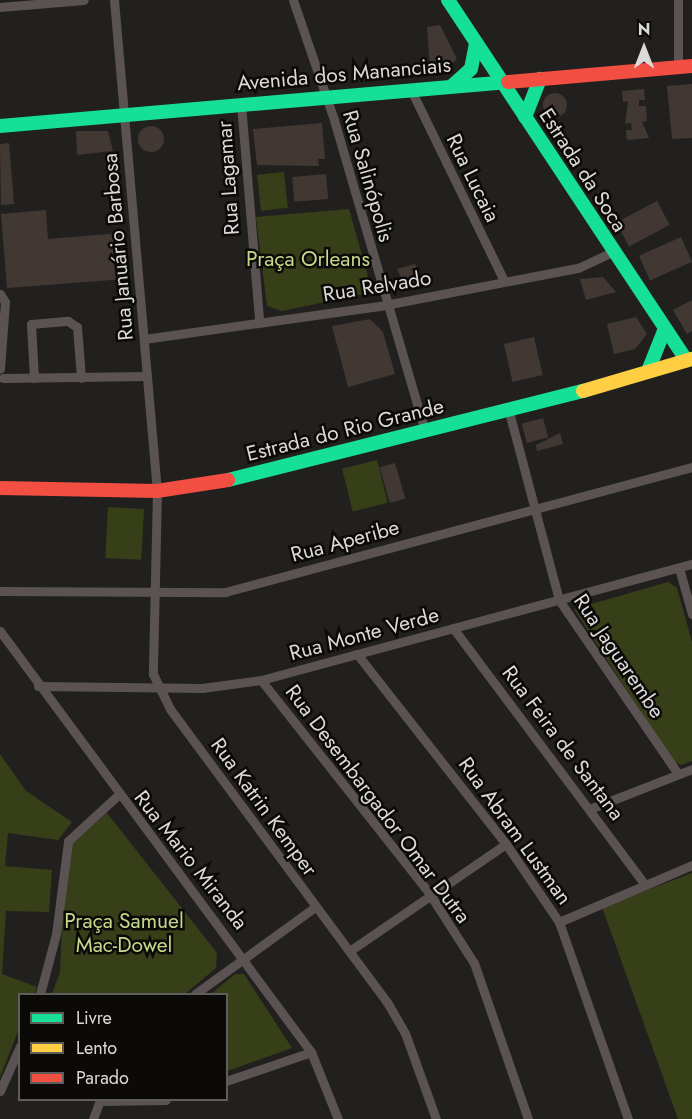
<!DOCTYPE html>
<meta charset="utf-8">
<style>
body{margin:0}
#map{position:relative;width:692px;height:1119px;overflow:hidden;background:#22201e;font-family:Jost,sans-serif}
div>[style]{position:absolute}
.green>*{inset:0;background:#373f19;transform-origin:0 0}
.building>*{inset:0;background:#413833;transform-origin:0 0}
.round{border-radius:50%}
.street>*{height:9px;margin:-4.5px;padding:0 4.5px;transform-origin:4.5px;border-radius:4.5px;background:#5b5353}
.fast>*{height:14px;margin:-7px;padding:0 7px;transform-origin:7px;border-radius:7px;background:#16e098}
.slow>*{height:14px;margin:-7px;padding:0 7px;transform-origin:7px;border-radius:7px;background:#ffcf43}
.jam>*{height:14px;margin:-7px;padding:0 7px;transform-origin:7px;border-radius:7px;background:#f24e42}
span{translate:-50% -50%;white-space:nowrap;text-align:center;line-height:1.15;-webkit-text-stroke:5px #0b0a09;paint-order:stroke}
.street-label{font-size:21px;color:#dcdad8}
.park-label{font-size:21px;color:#c5d989}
.legend{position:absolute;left:18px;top:993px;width:210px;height:108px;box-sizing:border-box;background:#0b0a09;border:2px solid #5f5d5c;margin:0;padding:8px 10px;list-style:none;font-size:18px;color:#dcdad8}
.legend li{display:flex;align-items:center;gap:12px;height:30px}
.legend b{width:30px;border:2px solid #5f5d5c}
.north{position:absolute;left:614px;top:18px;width:60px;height:60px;-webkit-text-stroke:4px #0b0a09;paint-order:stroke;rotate:0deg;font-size:16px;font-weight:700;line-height:24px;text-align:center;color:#dcdad8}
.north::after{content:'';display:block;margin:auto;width:21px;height:27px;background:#dcdad8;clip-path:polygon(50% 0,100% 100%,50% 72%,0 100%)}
</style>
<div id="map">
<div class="green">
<i style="left:284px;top:172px;width:36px;height:27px;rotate:84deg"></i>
<i style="clip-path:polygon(349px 209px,369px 280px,364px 294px,282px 311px,267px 306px,256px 217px)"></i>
<i style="left:377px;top:460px;width:44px;height:36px;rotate:76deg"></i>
<i style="left:108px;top:507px;width:36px;height:51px;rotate:3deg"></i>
<i style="clip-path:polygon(668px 582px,677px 588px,692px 642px,692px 761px,681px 765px,673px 761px,574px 609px)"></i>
<i style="clip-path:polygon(0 754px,26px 791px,72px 822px,58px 840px,8px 833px,5px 866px,52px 870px,49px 912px,6px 911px,2px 974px,37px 987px,34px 994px,20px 994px,19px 1029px,0 1077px)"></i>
<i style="clip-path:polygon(107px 813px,217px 953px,216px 968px,185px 994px,52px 994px,60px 972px,65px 858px,70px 844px)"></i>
<i style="clip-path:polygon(692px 873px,692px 1119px,678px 1119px,602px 907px)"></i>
<i style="clip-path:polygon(235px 974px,244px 974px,292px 1048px,227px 1071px,226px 994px,211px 994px)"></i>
</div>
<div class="building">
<i style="clip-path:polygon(440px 25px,457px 59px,451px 66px,430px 67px,427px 27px)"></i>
<i style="clip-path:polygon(692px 84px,692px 138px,672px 139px,667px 86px)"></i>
<i style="clip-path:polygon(644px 89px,645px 100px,639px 100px,639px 106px,646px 106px,647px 121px,642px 122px,649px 138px,627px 140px,626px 130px,632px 130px,631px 123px,625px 124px,628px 101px,623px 102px,622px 91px)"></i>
<i class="round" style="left:543px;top:93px;width:24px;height:24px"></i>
<i style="clip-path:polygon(322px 123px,325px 159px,318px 159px,319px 166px,257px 165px,253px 129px)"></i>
<i class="round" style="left:138px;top:126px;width:26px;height:26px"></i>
<i style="clip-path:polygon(76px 131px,108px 131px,113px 151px,77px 155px)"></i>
<i style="clip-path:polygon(9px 143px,14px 204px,1px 205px,0 144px)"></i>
<i style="left:326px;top:174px;width:25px;height:34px;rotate:85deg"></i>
<i style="left:657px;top:201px;width:27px;height:46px;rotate:62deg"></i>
<i style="clip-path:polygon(46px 210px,48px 239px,122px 233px,125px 279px,7px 288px,1px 214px)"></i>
<i style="left:681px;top:237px;width:27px;height:46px;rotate:66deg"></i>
<i style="left:361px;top:255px;width:7px;height:8px;rotate:82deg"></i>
<i style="clip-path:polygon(415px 264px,422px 283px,404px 285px,397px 269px)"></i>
<i style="clip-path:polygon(603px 277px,616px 292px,586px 300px,580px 279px)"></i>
<i style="clip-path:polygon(692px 300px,692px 331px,687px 334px,673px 310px)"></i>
<i style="clip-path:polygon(636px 317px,647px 334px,635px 349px,614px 354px,607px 324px)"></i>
<i style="clip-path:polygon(370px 319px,383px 332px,395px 374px,348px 387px,332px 326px)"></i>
<i style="left:534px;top:337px;width:39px;height:31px;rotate:77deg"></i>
<i style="left:543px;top:418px;width:20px;height:22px;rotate:75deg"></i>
<i style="clip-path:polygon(560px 433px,563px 444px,537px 451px,536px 445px)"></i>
<i style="left:395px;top:463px;width:37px;height:16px;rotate:74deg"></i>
</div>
<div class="street">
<i style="left:114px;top:0;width:493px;rotate:85deg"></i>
<i style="left:157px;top:491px;width:183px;rotate:91.3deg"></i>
<i style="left:153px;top:674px;width:39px;rotate:64deg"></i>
<i style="left:170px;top:709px;width:365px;rotate:53.5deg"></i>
<i style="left:387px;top:1002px;width:36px;rotate:60deg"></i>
<i style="left:405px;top:1033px;width:91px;rotate:70.2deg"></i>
<i style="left:293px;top:0;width:127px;rotate:71.1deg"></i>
<i style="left:334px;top:120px;width:325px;rotate:73.7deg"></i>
<i style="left:678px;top:0;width:68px;rotate:90deg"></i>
<i style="left:0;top:7px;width:84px;rotate:-4.8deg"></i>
<i style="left:411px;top:90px;width:212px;rotate:64deg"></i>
<i style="left:241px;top:104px;width:217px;rotate:85.2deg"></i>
<i style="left:0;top:294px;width:9px;rotate:58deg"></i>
<i style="left:5px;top:302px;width:67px;rotate:94.3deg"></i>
<i style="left:144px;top:339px;width:243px;rotate:-8deg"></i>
<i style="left:385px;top:305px;width:197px;rotate:-10.9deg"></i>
<i style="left:578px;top:268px;width:38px;rotate:-25deg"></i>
<i style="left:3px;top:378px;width:144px;rotate:-0.8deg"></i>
<i style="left:34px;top:378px;width:54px;rotate:-93.2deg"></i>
<i style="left:31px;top:324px;width:37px;rotate:-5deg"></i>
<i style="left:68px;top:321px;width:11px;rotate:34deg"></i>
<i style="left:77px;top:327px;width:51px;rotate:85.5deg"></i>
<i style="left:509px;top:412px;width:195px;rotate:75.1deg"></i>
<i style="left:559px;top:600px;width:211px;rotate:55.6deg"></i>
<i style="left:679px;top:568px;width:48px;rotate:74.2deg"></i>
<i style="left:0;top:591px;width:225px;rotate:0.3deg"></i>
<i style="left:225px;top:592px;width:483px;rotate:-15deg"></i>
<i style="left:453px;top:628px;width:317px;rotate:53.2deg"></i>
<i style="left:0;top:631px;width:523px;rotate:53.55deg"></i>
<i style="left:311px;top:1052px;width:72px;rotate:68.1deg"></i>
<i style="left:357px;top:654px;width:241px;rotate:51.9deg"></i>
<i style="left:506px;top:844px;width:94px;rotate:55.8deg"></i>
<i style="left:559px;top:922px;width:209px;rotate:70.7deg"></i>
<i style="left:261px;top:680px;width:271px;rotate:51.7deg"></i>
<i style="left:429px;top:893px;width:83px;rotate:57.3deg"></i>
<i style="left:474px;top:963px;width:165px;rotate:70.9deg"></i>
<i style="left:38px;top:686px;width:164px;rotate:0.7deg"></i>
<i style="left:202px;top:688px;width:60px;rotate:-7.7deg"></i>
<i style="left:261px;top:680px;width:446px;rotate:-15.1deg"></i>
<i style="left:592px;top:808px;width:107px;rotate:-21.3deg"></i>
<i style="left:559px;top:922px;width:145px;rotate:-23.2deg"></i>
<i style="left:351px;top:950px;width:188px;rotate:-34.4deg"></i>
<i style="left:40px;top:994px;width:62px;rotate:-75.1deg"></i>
<i style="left:56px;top:934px;width:94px;rotate:-82.6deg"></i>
<i style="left:68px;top:841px;width:68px;rotate:-42.6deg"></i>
<i style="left:195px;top:994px;width:148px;rotate:-35.9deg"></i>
<i style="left:226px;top:1081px;width:90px;rotate:-18.8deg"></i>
<i style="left:0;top:1091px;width:49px;rotate:-66deg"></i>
<i style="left:100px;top:1101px;width:66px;rotate:-0.9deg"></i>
<i style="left:93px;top:1119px;width:20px;rotate:-70deg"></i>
</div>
<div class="fast">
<i style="left:448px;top:0;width:432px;rotate:56.5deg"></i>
<i style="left:452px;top:86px;width:25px;rotate:-42deg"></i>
<i style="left:471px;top:69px;width:26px;rotate:-79deg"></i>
<i style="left:525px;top:117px;width:41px;rotate:-68.5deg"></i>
<i style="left:0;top:126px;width:510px;rotate:-4.95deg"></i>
<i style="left:648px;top:371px;width:43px;rotate:-68.2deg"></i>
<i style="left:228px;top:480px;width:366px;rotate:-14.1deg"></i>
</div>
<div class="slow">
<i style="left:583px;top:391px;width:114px;rotate:-16.4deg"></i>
</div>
<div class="jam">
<i style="left:508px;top:82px;width:185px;rotate:-5deg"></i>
<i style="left:0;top:488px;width:157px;rotate:1.1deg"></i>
<i style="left:157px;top:491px;width:72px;rotate:-8.8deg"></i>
</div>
<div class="street-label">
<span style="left:344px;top:74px;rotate:-5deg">Avenida dos Mananciais</span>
<span style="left:583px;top:170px;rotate:57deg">Estrada da Soca</span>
<span style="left:368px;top:176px;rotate:74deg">Rua Salinópolis</span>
<span style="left:228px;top:178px;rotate:-94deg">Rua Lagamar</span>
<span style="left:473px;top:178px;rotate:64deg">Rua Lucaia</span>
<span style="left:118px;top:247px;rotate:-95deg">Rua Januário Barbosa</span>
<span style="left:377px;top:286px;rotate:-9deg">Rua Relvado</span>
<span style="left:345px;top:430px;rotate:-14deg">Estrada do Rio Grande</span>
<span style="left:345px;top:541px;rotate:-15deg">Rua Aperibe</span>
<span style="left:364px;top:634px;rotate:-15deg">Rua Monte Verde</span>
<span style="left:619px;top:656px;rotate:56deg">Rua Jaguarembe</span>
<span style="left:563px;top:743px;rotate:53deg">Rua Feira de Santana</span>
<span style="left:378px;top:804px;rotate:53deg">Rua Desembargador Omar Dutra</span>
<span style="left:264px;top:807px;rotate:54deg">Rua Katrin Kemper</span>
<span style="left:515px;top:831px;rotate:54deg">Rua Abram Lustman</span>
<span style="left:191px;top:860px;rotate:52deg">Rua Mario Miranda</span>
</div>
<div class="park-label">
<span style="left:308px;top:259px">Praça Orleans</span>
<span style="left:124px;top:933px">Praça Samuel<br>Mac-Dowel</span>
</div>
<ul class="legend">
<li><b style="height:8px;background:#16e098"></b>Livre</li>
<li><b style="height:8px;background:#ffcf43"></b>Lento</li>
<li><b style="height:8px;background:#f24e42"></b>Parado</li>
</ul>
<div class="north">N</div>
</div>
